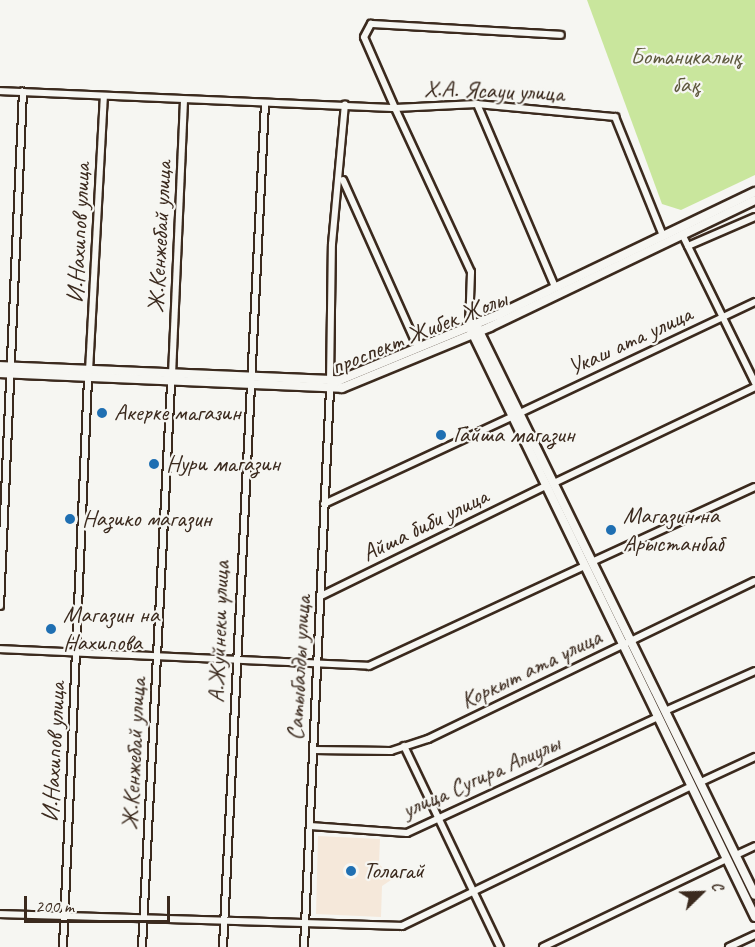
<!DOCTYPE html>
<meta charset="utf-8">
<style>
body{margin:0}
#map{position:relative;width:755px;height:947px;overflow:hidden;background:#f6f6f2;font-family:Caveat,sans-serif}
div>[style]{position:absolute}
.built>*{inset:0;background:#f5e8da}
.green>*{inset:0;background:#c9e69d}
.roads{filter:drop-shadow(2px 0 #3b2a1e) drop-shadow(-2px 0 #3b2a1e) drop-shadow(0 2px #3b2a1e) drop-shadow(0 -2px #3b2a1e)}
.street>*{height:6px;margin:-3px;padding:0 3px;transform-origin:3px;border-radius:3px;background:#f6f6f2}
.secondary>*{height:8px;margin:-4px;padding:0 4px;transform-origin:4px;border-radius:4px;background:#f6f6f2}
.dots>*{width:16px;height:16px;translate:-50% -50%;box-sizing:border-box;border:3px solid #f6f6f2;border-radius:50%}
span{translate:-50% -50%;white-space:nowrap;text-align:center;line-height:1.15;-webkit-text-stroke:4.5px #f6f6f2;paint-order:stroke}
.park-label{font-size:24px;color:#5e593e}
.street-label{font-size:24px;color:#3b2a1e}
.poi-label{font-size:24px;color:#3b2a1e}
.left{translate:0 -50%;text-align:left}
.north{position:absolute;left:671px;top:863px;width:60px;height:60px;-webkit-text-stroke:4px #f6f6f2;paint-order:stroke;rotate:67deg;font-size:16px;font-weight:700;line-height:24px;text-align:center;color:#3b2a1e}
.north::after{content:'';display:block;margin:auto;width:21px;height:27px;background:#3b2a1e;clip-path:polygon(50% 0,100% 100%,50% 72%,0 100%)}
.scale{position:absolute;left:24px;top:896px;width:146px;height:27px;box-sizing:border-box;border:3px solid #3b2a1e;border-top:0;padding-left:8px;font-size:18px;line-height:21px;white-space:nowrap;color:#3b2a1e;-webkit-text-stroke:4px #f6f6f2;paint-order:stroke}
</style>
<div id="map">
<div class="built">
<i style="clip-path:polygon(318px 836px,380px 839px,379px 863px,391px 880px,382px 886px,381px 917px,316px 914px)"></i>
</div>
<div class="green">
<i style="clip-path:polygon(587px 0,755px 0,755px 175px,681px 210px,662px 204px)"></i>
</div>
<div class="roads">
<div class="street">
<i style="left:0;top:91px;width:395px;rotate:2.5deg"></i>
<i style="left:395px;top:108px;width:77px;rotate:-113.6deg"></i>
<i style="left:364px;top:37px;width:15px;rotate:-62deg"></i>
<i style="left:371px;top:24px;width:190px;rotate:3.3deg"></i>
<i style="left:477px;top:104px;width:199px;rotate:66.9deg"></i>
<i style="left:343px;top:180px;width:184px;rotate:65.9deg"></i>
<i style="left:683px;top:236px;width:164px;rotate:63.9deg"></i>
<i style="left:688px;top:246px;width:73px;rotate:-23.4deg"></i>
<i style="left:469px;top:327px;width:55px;rotate:-87.9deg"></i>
<i style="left:471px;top:272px;width:181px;rotate:-114.9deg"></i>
<i style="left:395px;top:108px;width:82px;rotate:-2.8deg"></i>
<i style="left:477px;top:104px;width:139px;rotate:5.4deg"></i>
<i style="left:615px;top:117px;width:128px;rotate:68deg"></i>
<i style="left:89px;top:371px;width:275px;rotate:-86.9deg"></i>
<i style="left:172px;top:375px;width:275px;rotate:-87.5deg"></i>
<i style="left:330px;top:382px;width:138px;rotate:-89.2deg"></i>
<i style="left:332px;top:244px;width:140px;rotate:-84.7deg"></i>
<i style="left:520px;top:413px;width:260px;rotate:-25.3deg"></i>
<i style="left:554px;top:483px;width:223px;rotate:-25.5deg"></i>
<i style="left:324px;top:504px;width:206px;rotate:-24.9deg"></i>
<i style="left:594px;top:561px;width:177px;rotate:-24.7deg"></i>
<i style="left:321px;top:596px;width:250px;rotate:-26.1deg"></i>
<i style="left:0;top:606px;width:515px;rotate:-87.44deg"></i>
<i style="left:0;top:649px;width:369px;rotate:2.6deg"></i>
<i style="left:369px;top:666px;width:237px;rotate:-24.9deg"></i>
<i style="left:665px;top:711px;width:98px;rotate:-24deg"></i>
<i style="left:404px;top:746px;width:223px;rotate:64.5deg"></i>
<i style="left:314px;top:750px;width:77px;rotate:0.7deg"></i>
<i style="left:391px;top:751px;width:39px;rotate:-18deg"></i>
<i style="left:428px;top:739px;width:363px;rotate:-25.8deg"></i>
<i style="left:701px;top:782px;width:60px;rotate:-24.8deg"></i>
<i style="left:310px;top:826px;width:97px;rotate:4.1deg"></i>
<i style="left:407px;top:833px;width:277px;rotate:-24.8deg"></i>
<i style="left:736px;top:855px;width:21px;rotate:-25deg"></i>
<i style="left:0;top:914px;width:402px;rotate:1.7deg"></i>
<i style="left:402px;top:926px;width:322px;rotate:-25.8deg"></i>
<i style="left:63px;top:947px;width:568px;rotate:-87.48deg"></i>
<i style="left:142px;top:947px;width:564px;rotate:-87.05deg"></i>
<i style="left:223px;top:947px;width:845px;rotate:-87.15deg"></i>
<i style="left:304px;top:947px;width:558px;rotate:-87.33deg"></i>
<i style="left:543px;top:947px;width:204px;rotate:-25.6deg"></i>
<i style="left:729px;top:947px;width:29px;rotate:-25deg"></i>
</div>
<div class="secondary">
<i style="left:477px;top:327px;width:632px;rotate:63.92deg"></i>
<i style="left:471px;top:330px;width:652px;rotate:64.18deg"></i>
<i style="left:0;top:366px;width:340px;rotate:2.4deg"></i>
<i style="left:340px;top:380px;width:171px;rotate:-22.4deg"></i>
<i style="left:498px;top:315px;width:285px;rotate:-25.6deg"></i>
<i style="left:0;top:373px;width:342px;rotate:2.5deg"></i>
<i style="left:342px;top:388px;width:160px;rotate:-22.4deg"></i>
<i style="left:490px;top:327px;width:294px;rotate:-25.6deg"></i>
</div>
</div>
<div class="dots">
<i style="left:102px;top:413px;background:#1f6fb2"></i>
<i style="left:441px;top:435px;background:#1f6fb2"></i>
<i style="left:154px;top:464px;background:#1f6fb2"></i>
<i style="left:70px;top:519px;background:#1f6fb2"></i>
<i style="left:611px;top:530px;background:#1f6fb2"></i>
<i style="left:51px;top:629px;background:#1f6fb2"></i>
<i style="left:351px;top:871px;background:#1f6fb2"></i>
</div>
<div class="park-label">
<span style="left:686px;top:71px">Ботаникалық<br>бақ</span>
</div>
<div class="street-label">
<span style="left:494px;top:91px;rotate:2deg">Х.А. Ясауи улица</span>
<span style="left:79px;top:233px;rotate:-87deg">И.Нахипов улица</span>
<span style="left:160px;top:237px;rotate:-87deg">Ж.Кенжебай улица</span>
<span style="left:419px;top:333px;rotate:-22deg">проспект Жибек Жолы</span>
<span style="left:630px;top:341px;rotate:-25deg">Укаш ата улица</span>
<span style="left:425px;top:525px;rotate:-26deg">Айша биби улица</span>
<span style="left:219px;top:632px;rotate:-88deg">А.Жуйнеки улица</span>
<span style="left:299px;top:668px;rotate:-87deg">Сатыбалды улица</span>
<span style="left:531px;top:669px;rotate:-26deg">Коркыт ата улица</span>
<span style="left:54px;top:752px;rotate:-87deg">И.Нахипов улица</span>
<span style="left:134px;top:754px;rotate:-87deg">Ж.Кенжебай улица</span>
<span style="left:481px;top:777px;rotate:-24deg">улица Сугира Алиулы</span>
</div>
<div class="poi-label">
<span class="left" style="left:114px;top:413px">Акерке магазин</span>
<span class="left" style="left:453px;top:435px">Гайша магазин</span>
<span class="left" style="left:166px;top:464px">Нури магазин</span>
<span class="left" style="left:623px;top:530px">Магазин на<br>Арыстанбаб</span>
<span class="left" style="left:82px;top:519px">Назико магазин</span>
<span class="left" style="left:63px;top:629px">Магазин на<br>Нахипова</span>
<span class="left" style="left:363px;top:871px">Толагай</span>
</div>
<div class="north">С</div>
<div class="scale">200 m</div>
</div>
